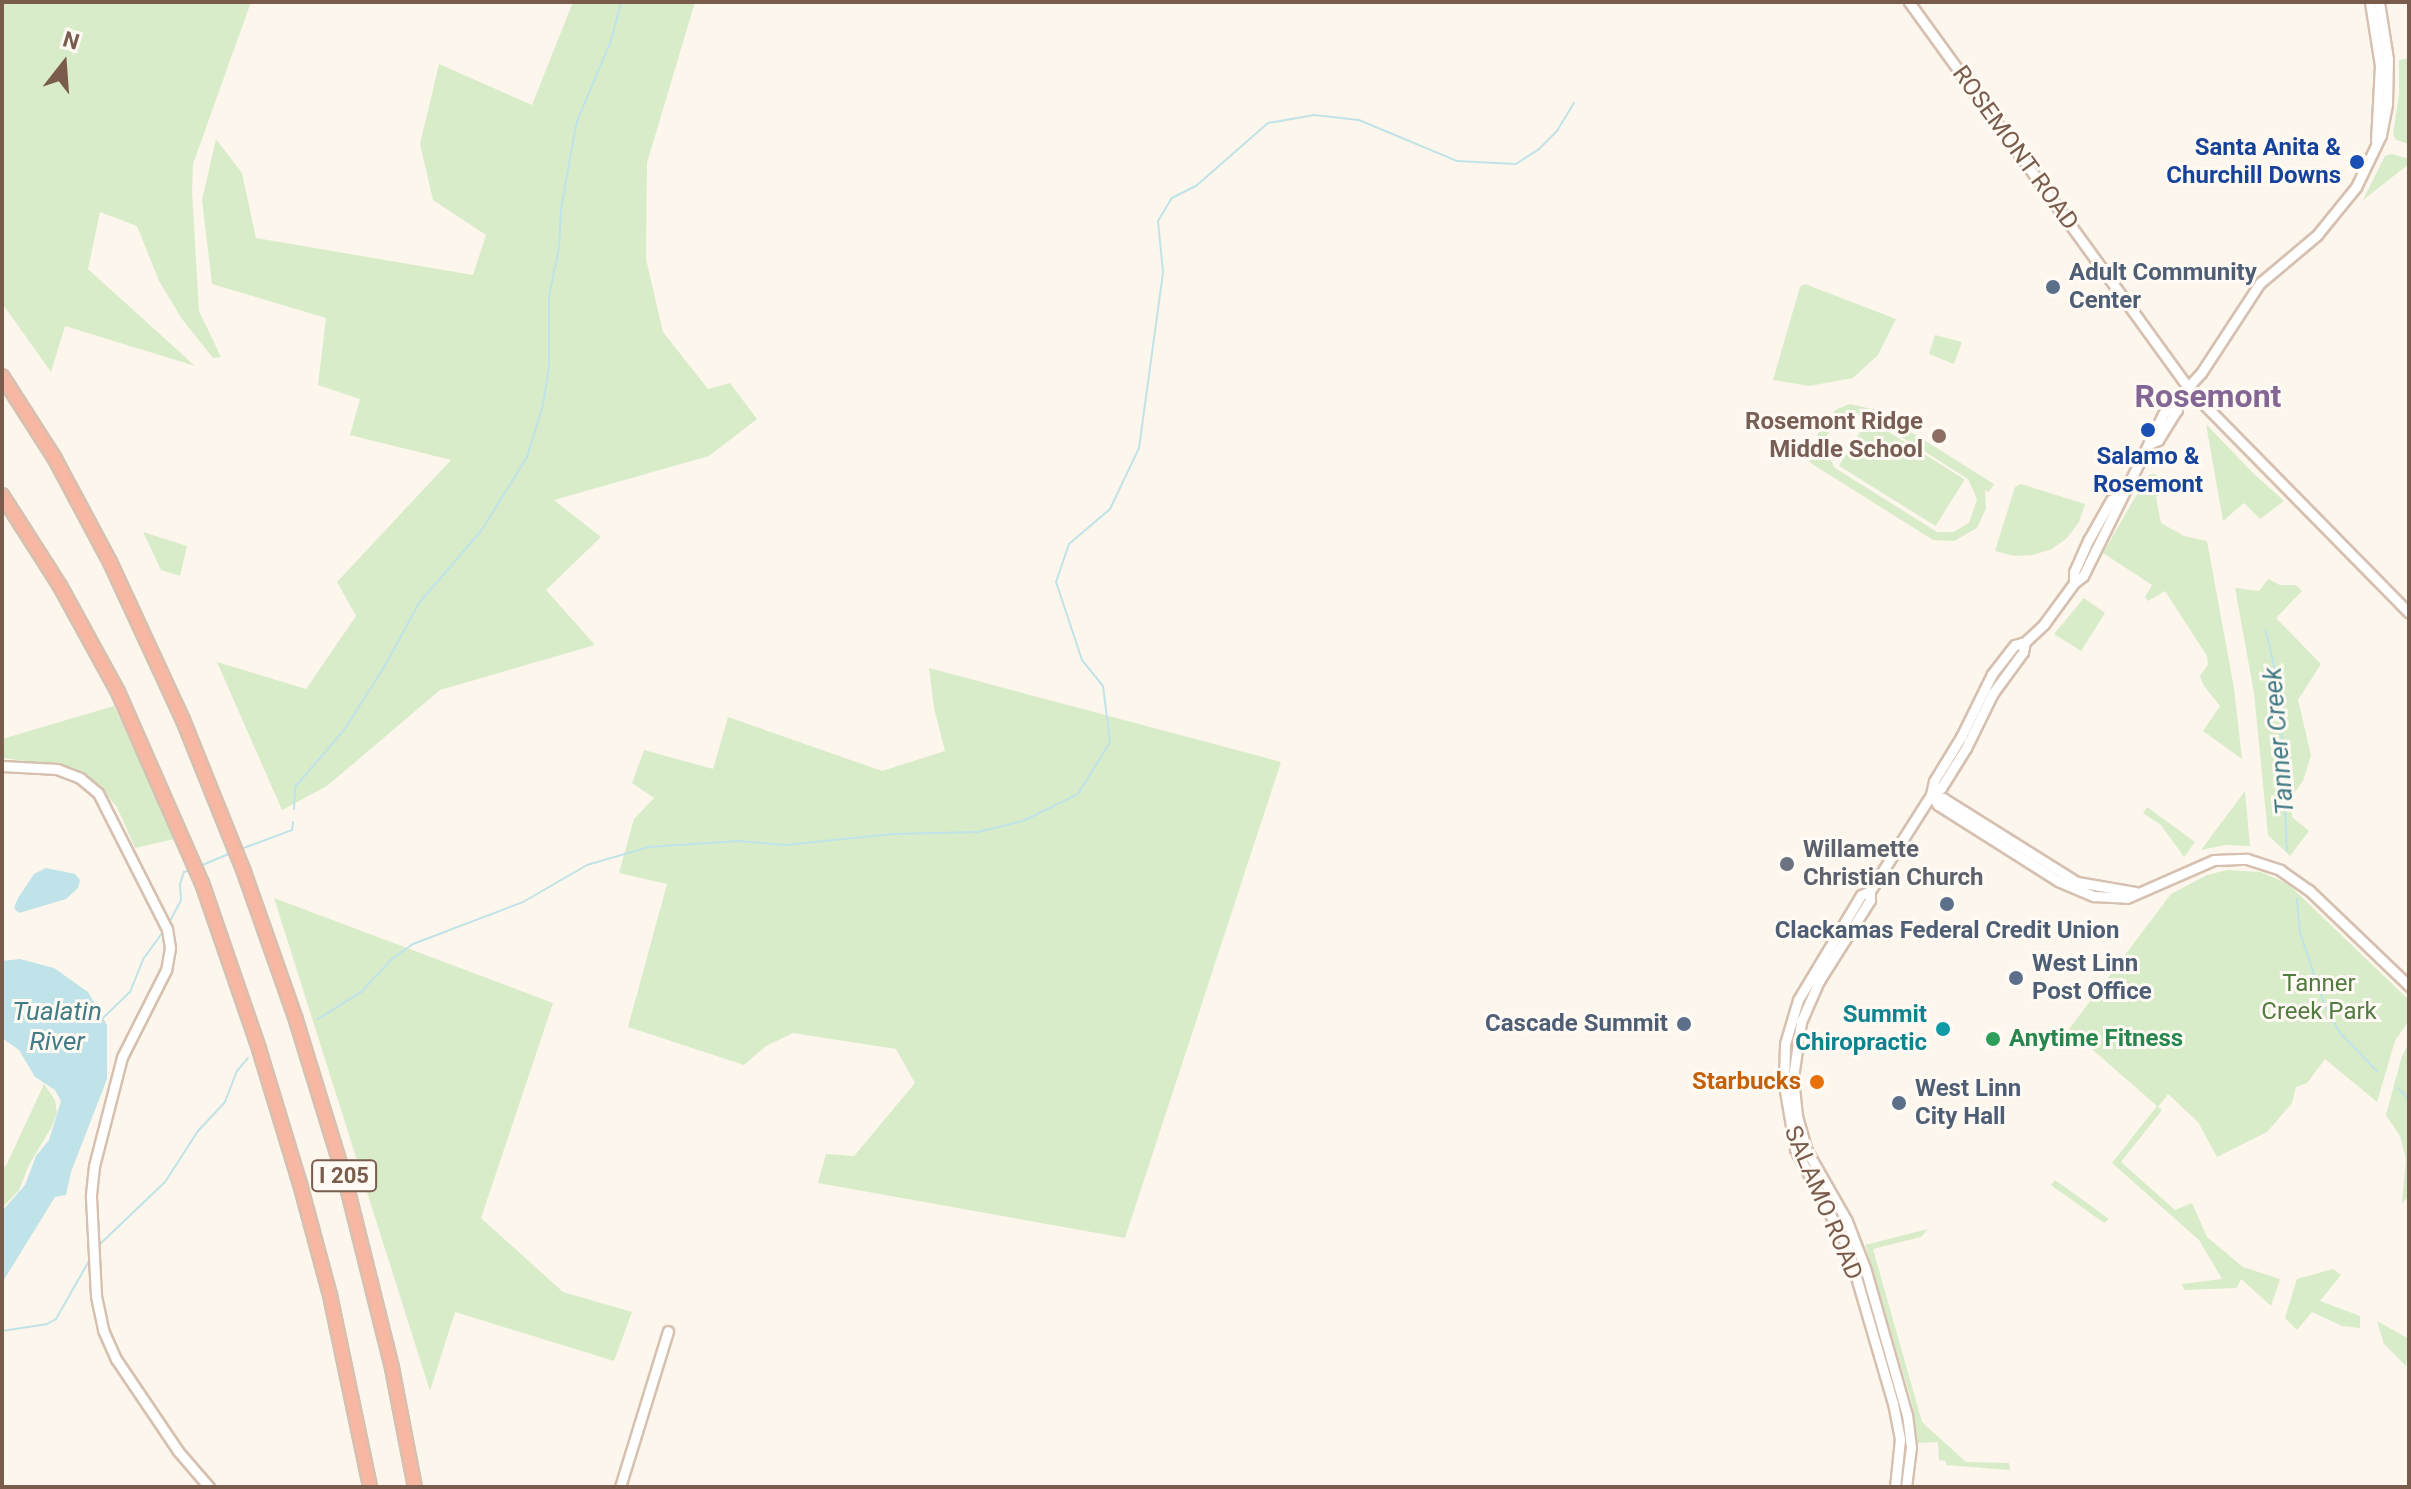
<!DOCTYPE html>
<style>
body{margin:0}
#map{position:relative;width:2411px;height:1489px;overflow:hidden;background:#fdf6ec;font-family:Roboto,sans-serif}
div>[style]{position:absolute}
.green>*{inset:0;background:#d8ecc9;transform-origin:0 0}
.water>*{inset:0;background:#bfe3e8}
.stream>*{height:2px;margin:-1px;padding:0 1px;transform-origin:1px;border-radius:1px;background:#bfe3e8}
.roads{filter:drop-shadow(2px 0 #d6c0b0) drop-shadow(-2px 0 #d6c0b0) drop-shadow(0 2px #d6c0b0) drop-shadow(0 -2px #d6c0b0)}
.secondary>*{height:9px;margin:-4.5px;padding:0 4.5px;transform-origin:4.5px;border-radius:4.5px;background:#fff}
.highway>*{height:12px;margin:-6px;padding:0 6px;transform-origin:6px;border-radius:6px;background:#f7b7a3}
.dots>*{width:22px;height:22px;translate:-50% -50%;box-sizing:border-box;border:4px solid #fffaf3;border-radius:50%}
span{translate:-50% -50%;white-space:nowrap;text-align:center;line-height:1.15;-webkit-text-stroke:6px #fffaf3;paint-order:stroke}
.shield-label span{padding:2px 6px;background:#fffaf3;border:2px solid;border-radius:6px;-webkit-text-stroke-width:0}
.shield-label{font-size:22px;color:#7a5c4d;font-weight:700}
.street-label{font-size:24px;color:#7a5c4d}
.transit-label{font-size:24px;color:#164399;font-weight:700}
.right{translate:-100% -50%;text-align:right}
.service-label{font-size:24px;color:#4e5e75;font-weight:700}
.left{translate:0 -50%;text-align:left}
.education-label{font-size:24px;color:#785e54;font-weight:700}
.worship-label{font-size:24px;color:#5b616d;font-weight:700}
.park-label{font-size:24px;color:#537a41}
.culture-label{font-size:24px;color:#0d838f;font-weight:700}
.leisure-label{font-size:24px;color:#27864d;font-weight:700}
.food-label{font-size:24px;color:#c56008;font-weight:700}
.water-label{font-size:26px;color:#437c86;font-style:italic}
.district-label{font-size:32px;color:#846695;font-weight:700}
.frame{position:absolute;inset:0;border:4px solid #7a5c4d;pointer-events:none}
.north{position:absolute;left:24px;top:24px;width:80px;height:80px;-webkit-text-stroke:6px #fffaf3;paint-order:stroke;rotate:17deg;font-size:22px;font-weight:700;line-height:32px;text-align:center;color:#7a5c4d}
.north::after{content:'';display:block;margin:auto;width:28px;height:36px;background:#7a5c4d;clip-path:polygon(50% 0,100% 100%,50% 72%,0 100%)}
</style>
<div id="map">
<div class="green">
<i style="clip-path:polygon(2px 2px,251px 2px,193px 164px,192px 192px,199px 311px,221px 357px,213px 358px,182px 319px,159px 281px,137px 226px,100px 212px,88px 269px,195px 366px,65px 326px,51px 372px,2px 303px)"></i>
<i style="clip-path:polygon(573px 2px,695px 2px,647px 163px,646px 259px,663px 332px,708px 389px,730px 383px,757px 419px,709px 456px,554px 500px,601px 537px,546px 590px,595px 645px,440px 690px,327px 786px,282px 810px,217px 662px,306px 689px,356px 616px,337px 582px,451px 460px,350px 435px,360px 399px,318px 385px,326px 318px,212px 284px,202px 200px,216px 139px,242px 173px,256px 238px,473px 275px,486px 235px,433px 200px,420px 144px,439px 64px,532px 105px)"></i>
<i style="clip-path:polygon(2409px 58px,2409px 144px,2396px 140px,2393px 134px,2399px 94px,2399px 60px)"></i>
<i style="clip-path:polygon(2392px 154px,2409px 159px,2409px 164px,2363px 200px,2385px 156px)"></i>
<i style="clip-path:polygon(1805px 284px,1896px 319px,1878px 355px,1853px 378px,1809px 386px,1773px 380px,1800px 287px)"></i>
<i style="clip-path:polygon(1935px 335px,1962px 342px,1954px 364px,1929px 354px)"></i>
<i style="clip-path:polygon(evenodd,1850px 404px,1876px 410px,1994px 484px,1989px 492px,1985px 490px,1986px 508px,1977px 528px,1954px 541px,1933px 540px,1809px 462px,1813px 454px,1818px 456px,1817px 437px,1822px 423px,1837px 409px,1850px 404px,1860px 414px,1872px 418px,1968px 479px,1977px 499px,1969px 523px,1953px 532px,1937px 532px,1835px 468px,1826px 451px,1827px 435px,1841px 418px,1860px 414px)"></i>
<i style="left:1868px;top:419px;width:114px;height:55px;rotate:32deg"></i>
<i style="clip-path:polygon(2206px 424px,2253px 473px,2284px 501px,2260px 519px,2244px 503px,2223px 521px)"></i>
<i style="clip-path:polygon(2155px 474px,2167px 490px,2156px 497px,2161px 523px,2184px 536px,2207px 541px,2234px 688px,2242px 759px,2203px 731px,2220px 706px,2204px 686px,2200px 676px,2208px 665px,2207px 656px,2165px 591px,2148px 601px,2145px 597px,2152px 585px,2103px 553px,2148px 475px)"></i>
<i style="clip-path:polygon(2021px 484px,2085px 504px,2079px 522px,2067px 538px,2052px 549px,2033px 555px,2014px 556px,1995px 551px,2015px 487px)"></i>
<i style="clip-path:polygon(143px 532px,187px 546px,180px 576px,161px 570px)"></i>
<i style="clip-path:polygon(2268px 579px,2280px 585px,2296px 585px,2302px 591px,2276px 618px,2321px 664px,2298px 700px,2311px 755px,2303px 781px,2290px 799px,2292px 817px,2309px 831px,2290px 856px,2268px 835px,2254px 693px,2235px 588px,2259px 591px)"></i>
<i style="clip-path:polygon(2084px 598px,2105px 613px,2081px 651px,2054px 634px)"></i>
<i style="clip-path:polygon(929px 668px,1281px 762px,1125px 1238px,818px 1183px,826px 1154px,854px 1156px,915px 1083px,896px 1049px,793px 1033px,766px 1046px,744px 1065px,628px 1027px,667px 884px,619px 873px,634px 819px,654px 798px,632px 783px,644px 750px,713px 769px,728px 717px,882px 771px,945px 751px,934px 708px)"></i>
<i style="clip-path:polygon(114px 706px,175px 839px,135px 848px,117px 807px,93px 780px,71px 767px,2px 758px,2px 739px)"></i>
<i style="clip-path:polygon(2245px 791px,2250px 846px,2225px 845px,2201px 850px)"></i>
<i style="clip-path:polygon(2147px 807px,2195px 842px,2184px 857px,2161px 825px,2143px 813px)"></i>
<i style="clip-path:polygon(2227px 870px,2261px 872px,2288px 884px,2409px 1000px,2409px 1020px,2395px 1041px,2377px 1102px,2325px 1059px,2307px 1083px,2296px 1087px,2292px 1103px,2267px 1132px,2217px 1157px,2198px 1122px,2168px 1094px,2158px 1107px,2162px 1110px,2121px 1162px,2175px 1210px,2192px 1203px,2207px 1237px,2243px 1267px,2280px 1279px,2271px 1306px,2241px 1279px,2237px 1288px,2184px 1290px,2182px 1284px,2222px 1279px,2199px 1240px,2112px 1163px,2157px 1106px,2069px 1029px,2171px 894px,2207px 875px)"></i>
<i style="clip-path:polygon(274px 898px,553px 1003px,481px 1218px,563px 1292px,632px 1312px,614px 1361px,455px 1312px,430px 1391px)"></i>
<i style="clip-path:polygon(2409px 1042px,2409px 1196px,2402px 1203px,2406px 1159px,2400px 1136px,2386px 1115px,2401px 1059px)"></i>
<i style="clip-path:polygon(44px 1084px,55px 1100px,57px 1113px,52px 1126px,29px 1165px,19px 1190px,2px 1208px,2px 1167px,6px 1166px)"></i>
<i style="clip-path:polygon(2055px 1180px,2083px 1200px,2109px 1219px,2104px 1223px,2051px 1185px)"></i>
<i style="clip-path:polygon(1928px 1229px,1921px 1237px,1873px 1249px,1922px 1422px,1966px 1462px,2009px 1463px,2010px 1470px,1946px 1465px,1946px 1461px,1939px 1460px,1938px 1442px,1918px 1443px,1912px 1403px,1865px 1245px)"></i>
<i style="clip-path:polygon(2333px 1269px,2341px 1275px,2320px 1301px,2360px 1316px,2360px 1328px,2342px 1326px,2312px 1312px,2297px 1330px,2285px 1318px,2297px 1279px)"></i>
<i style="clip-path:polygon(2377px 1321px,2409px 1339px,2406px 1366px,2384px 1344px)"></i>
</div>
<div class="water">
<i style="clip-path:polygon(46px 868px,75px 874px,80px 880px,78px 888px,66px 899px,19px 913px,14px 908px,18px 898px,34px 874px)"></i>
<i style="clip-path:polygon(20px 959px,54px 968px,88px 992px,107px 1025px,107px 1079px,71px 1172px,66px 1195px,55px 1197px,2px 1283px,2px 1211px,25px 1185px,36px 1156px,49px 1140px,61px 1101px,55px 1090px,35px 1077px,19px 1050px,2px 1038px,2px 961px)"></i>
</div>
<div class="stream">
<i style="left:2266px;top:631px;width:63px;rotate:77.1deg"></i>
<i style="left:2280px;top:692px;width:159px;rotate:87.5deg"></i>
<i style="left:294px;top:809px;width:22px;rotate:-87deg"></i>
<i style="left:295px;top:787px;width:75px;rotate:-49.3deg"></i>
<i style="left:344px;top:730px;width:78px;rotate:-57.5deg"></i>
<i style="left:386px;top:664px;width:69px;rotate:-61.6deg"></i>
<i style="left:419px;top:603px;width:95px;rotate:-49.3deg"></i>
<i style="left:481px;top:531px;width:87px;rotate:-58.1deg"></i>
<i style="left:527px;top:457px;width:54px;rotate:-72.9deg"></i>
<i style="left:543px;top:405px;width:38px;rotate:-81deg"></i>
<i style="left:549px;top:367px;width:71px;rotate:-90deg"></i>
<i style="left:549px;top:296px;width:49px;rotate:-78.2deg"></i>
<i style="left:559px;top:248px;width:38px;rotate:-87deg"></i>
<i style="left:561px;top:210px;width:59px;rotate:-80.2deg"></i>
<i style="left:571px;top:152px;width:32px;rotate:-79deg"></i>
<i style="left:577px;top:121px;width:87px;rotate:-67deg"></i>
<i style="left:611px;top:41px;width:40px;rotate:-75.6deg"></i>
<i style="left:241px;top:849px;width:54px;rotate:-20.4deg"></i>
<i style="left:292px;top:830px;width:8px;rotate:-83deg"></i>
<i style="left:200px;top:866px;width:34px;rotate:-23deg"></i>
<i style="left:2297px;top:899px;width:34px;rotate:85deg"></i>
<i style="left:2300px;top:933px;width:77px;rotate:71.1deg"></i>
<i style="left:2325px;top:1006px;width:31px;rotate:61deg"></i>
<i style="left:2340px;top:1033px;width:54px;rotate:45.7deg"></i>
<i style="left:170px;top:921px;width:24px;rotate:-62deg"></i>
<i style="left:181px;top:900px;width:16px;rotate:-94deg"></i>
<i style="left:180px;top:884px;width:13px;rotate:-72deg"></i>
<i style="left:184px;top:872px;width:7px;rotate:-16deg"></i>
<i style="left:103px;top:1018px;width:37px;rotate:-44deg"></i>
<i style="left:130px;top:992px;width:37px;rotate:-68deg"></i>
<i style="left:144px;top:958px;width:34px;rotate:-54deg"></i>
<i style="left:318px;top:1019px;width:51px;rotate:-32.1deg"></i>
<i style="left:361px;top:992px;width:47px;rotate:-46.7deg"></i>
<i style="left:393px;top:958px;width:24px;rotate:-35deg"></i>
<i style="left:413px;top:944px;width:118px;rotate:-20.9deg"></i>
<i style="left:523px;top:902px;width:74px;rotate:-30deg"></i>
<i style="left:587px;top:865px;width:65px;rotate:-16.2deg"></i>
<i style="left:649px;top:847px;width:90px;rotate:-3.8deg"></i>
<i style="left:739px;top:841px;width:46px;rotate:5deg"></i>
<i style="left:785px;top:845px;width:108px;rotate:-5.9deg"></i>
<i style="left:892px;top:834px;width:86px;rotate:-1.3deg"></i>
<i style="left:978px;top:832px;width:46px;rotate:-13.7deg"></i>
<i style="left:1023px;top:821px;width:61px;rotate:-26.1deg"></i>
<i style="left:1078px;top:794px;width:61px;rotate:-58.4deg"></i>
<i style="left:1110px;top:742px;width:56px;rotate:-97.1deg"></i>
<i style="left:1103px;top:686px;width:33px;rotate:-129deg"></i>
<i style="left:1082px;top:660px;width:82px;rotate:-108.4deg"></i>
<i style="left:1056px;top:582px;width:40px;rotate:-71.1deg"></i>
<i style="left:1069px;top:544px;width:54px;rotate:-40.5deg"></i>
<i style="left:1110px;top:509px;width:68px;rotate:-64.6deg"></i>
<i style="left:1139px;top:448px;width:178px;rotate:-82.2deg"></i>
<i style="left:1163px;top:272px;width:51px;rotate:-95.6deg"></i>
<i style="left:1158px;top:221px;width:27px;rotate:-59deg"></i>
<i style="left:1172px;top:198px;width:27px;rotate:-27deg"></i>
<i style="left:1196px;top:186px;width:96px;rotate:-41.2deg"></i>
<i style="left:1268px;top:123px;width:47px;rotate:-9.9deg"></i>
<i style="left:1314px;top:115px;width:45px;rotate:6.3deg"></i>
<i style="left:1359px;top:120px;width:106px;rotate:22.7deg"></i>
<i style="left:1457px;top:161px;width:59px;rotate:2.9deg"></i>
<i style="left:1516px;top:164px;width:27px;rotate:-33deg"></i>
<i style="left:1539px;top:149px;width:25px;rotate:-45deg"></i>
<i style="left:1557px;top:131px;width:33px;rotate:-59deg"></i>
<i style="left:2398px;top:1088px;width:16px;rotate:47deg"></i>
<i style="left:98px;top:1246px;width:93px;rotate:-43.7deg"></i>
<i style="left:165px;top:1182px;width:61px;rotate:-57.1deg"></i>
<i style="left:198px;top:1131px;width:40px;rotate:-47deg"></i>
<i style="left:225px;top:1102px;width:33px;rotate:-69deg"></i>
<i style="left:237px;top:1071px;width:17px;rotate:-50deg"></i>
<i style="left:2px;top:1331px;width:46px;rotate:-8.8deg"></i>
<i style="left:47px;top:1324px;width:10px;rotate:-29deg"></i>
<i style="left:56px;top:1319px;width:67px;rotate:-60.4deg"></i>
</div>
<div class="roads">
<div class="secondary">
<i style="left:1909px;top:2px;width:476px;rotate:54.1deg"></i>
<i style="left:2188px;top:388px;width:315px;rotate:45.5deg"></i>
<i style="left:2370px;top:2px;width:64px;rotate:81deg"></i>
<i style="left:2380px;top:65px;width:76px;rotate:93deg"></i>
<i style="left:2151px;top:443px;width:8px;rotate:-23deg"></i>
<i style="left:2158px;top:440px;width:36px;rotate:-58deg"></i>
<i style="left:2177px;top:410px;width:8px;rotate:-90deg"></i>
<i style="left:2074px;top:583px;width:11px;rotate:-90deg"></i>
<i style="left:2074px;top:572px;width:36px;rotate:-66deg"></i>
<i style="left:2089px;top:539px;width:45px;rotate:-60.6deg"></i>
<i style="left:2111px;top:500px;width:12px;rotate:-31deg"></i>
<i style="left:2px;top:766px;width:55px;rotate:3.1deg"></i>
<i style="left:57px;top:769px;width:25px;rotate:21deg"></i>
<i style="left:80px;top:778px;width:23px;rotate:40deg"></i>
<i style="left:98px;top:793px;width:153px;rotate:63.1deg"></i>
<i style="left:167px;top:929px;width:19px;rotate:81deg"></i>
<i style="left:170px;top:948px;width:22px;rotate:100deg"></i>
<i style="left:166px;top:970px;width:97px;rotate:116.8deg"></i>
<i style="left:122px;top:1057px;width:113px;rotate:104.4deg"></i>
<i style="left:94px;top:1166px;width:31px;rotate:96deg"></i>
<i style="left:91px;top:1197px;width:99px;rotate:87.1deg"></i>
<i style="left:96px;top:1296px;width:35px;rotate:78deg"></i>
<i style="left:103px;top:1330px;width:32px;rotate:66deg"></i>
<i style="left:116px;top:1359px;width:111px;rotate:56deg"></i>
<i style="left:178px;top:1451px;width:48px;rotate:49.3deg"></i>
<i style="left:1931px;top:795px;width:12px;rotate:55deg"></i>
<i style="left:1938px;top:805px;width:142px;rotate:32.3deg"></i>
<i style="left:2058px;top:881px;width:39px;rotate:23deg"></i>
<i style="left:2094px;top:896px;width:33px;rotate:3deg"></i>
<i style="left:2127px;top:898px;width:95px;rotate:-23.6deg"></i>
<i style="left:2214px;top:860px;width:33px;rotate:-2deg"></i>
<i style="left:2247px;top:859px;width:35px;rotate:18deg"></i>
<i style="left:2280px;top:870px;width:35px;rotate:35deg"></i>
<i style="left:2309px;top:890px;width:139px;rotate:43.8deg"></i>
<i style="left:1931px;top:795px;width:12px;rotate:14deg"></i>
<i style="left:1943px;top:798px;width:158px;rotate:32.1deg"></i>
<i style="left:2077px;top:882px;width:59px;rotate:9.8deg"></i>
<i style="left:1931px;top:795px;width:12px;rotate:-35deg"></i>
<i style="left:1941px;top:788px;width:47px;rotate:-58deg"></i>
<i style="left:1966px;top:748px;width:61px;rotate:-63.9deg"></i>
<i style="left:1993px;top:693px;width:51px;rotate:-53.8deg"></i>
<i style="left:2023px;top:652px;width:10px;rotate:-79deg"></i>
<i style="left:1870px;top:891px;width:10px;rotate:156deg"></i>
<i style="left:1861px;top:895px;width:122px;rotate:121deg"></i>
<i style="left:1798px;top:1000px;width:46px;rotate:106.5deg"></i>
<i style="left:1785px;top:1044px;width:41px;rotate:91.4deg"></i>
<i style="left:1784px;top:1085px;width:65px;rotate:80.2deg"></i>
<i style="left:1795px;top:1149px;width:110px;rotate:61.8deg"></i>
<i style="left:1847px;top:1246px;width:164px;rotate:73.7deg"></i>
<i style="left:1893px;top:1403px;width:37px;rotate:79deg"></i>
<i style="left:1900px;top:1439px;width:48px;rotate:95.9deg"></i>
<i style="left:620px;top:1487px;width:163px;rotate:-72.9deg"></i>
<i style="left:1906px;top:1487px;width:40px;rotate:-82.9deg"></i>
<i style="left:1911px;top:1447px;width:32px;rotate:-97deg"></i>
<i style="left:1907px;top:1415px;width:153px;rotate:-105.9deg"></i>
<i style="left:1865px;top:1268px;width:50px;rotate:-111deg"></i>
<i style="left:1847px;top:1221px;width:81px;rotate:-119.7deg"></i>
<i style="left:1807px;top:1151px;width:36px;rotate:-106deg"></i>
<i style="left:1797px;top:1116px;width:39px;rotate:-96deg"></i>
<i style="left:1793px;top:1077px;width:56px;rotate:-81.7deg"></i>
<i style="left:1801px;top:1022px;width:45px;rotate:-66.3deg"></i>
<i style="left:1819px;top:981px;width:96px;rotate:-57.8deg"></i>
<i style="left:1870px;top:900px;width:9px;rotate:-90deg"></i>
<i style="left:1870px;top:891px;width:114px;rotate:-57.6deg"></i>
<i style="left:1931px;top:795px;width:14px;rotate:-78deg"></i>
<i style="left:1934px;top:781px;width:52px;rotate:-58.5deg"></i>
<i style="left:1961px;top:737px;width:70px;rotate:-63.8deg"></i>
<i style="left:1992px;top:674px;width:37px;rotate:-52deg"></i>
<i style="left:2015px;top:645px;width:10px;rotate:-17deg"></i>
<i style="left:2025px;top:642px;width:26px;rotate:-43deg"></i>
<i style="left:2044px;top:624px;width:51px;rotate:-53.8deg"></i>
<i style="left:2074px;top:583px;width:11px;rotate:-38deg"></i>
<i style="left:2083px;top:576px;width:181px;rotate:-63.7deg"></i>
<i style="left:2163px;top:414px;width:56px;rotate:-47.2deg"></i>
<i style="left:2201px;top:373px;width:108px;rotate:-56.8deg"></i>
<i style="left:2260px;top:283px;width:75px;rotate:-40.1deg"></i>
<i style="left:2317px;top:235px;width:62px;rotate:-50.9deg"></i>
<i style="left:2356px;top:187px;width:58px;rotate:-64.3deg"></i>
<i style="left:2381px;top:135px;width:31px;rotate:-79deg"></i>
<i style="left:2387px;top:105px;width:46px;rotate:-88.8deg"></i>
<i style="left:2388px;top:59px;width:58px;rotate:-99deg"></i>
</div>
<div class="highway">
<i style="left:2px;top:376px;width:98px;rotate:57.4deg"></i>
<i style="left:55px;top:459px;width:117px;rotate:61.9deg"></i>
<i style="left:110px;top:562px;width:174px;rotate:65.2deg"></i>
<i style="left:183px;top:720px;width:164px;rotate:68.1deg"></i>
<i style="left:244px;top:872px;width:157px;rotate:70.6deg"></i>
<i style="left:296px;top:1020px;width:166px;rotate:72.9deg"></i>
<i style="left:345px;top:1179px;width:195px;rotate:76deg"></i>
<i style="left:392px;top:1368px;width:121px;rotate:79.1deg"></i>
<i style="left:2px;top:495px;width:108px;rotate:57.5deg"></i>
<i style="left:60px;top:586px;width:121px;rotate:61.3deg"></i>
<i style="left:118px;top:692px;width:209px;rotate:66.3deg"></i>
<i style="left:202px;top:883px;width:176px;rotate:71deg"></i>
<i style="left:259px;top:1049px;width:141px;rotate:73.1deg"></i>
<i style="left:300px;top:1184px;width:115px;rotate:74.9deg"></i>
<i style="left:330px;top:1295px;width:196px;rotate:78.2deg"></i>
</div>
</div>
<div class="dots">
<i style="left:2357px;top:162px;background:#1a4fb4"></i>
<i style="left:2053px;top:287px;background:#5c6f8a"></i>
<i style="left:2148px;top:430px;background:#1a4fb4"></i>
<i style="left:1939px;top:436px;background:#8d6e63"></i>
<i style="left:1787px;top:864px;background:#6b7280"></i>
<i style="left:1947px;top:904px;background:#5c6f8a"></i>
<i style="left:2016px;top:978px;background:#5c6f8a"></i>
<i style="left:1684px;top:1024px;background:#5c6f8a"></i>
<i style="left:1943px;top:1029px;background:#0f9aa8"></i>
<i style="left:1993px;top:1039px;background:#2e9e5b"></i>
<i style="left:1817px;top:1082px;background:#e8710a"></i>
<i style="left:1899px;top:1103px;background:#5c6f8a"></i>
</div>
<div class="shield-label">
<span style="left:344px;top:1176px">I 205</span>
</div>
<div class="street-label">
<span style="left:2015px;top:148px;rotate:54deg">ROSEMONT ROAD</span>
<span style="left:1823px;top:1203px;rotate:67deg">SALAMO ROAD</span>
</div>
<div class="transit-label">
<span class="right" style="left:2341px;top:162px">Santa Anita &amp;<br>Churchill Downs</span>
<span style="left:2148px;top:471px">Salamo &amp;<br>Rosemont</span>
</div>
<div class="service-label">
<span class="left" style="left:2069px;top:287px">Adult Community<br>Center</span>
<span style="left:1947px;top:931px">Clackamas Federal Credit Union</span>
<span class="left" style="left:2032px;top:978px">West Linn<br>Post Office</span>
<span class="right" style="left:1668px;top:1024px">Cascade Summit</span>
<span class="left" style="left:1915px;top:1103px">West Linn<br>City Hall</span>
</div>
<div class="education-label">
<span class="right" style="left:1923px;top:436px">Rosemont Ridge<br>Middle School</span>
</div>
<div class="worship-label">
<span class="left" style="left:1803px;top:864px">Willamette<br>Christian Church</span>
</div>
<div class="park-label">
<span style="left:2319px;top:998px">Tanner<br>Creek Park</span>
</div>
<div class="culture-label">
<span class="right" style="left:1927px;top:1029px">Summit<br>Chiropractic</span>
</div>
<div class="leisure-label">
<span class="left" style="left:2009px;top:1039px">Anytime Fitness</span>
</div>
<div class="food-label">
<span class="right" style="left:1801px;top:1082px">Starbucks</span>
</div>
<div class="water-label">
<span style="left:2279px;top:741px;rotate:-95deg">Tanner Creek</span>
<span style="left:57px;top:1027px">Tualatin<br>River</span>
</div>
<div class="district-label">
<span style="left:2208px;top:396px">Rosemont</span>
</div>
<div class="frame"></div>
<div class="north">N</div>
</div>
